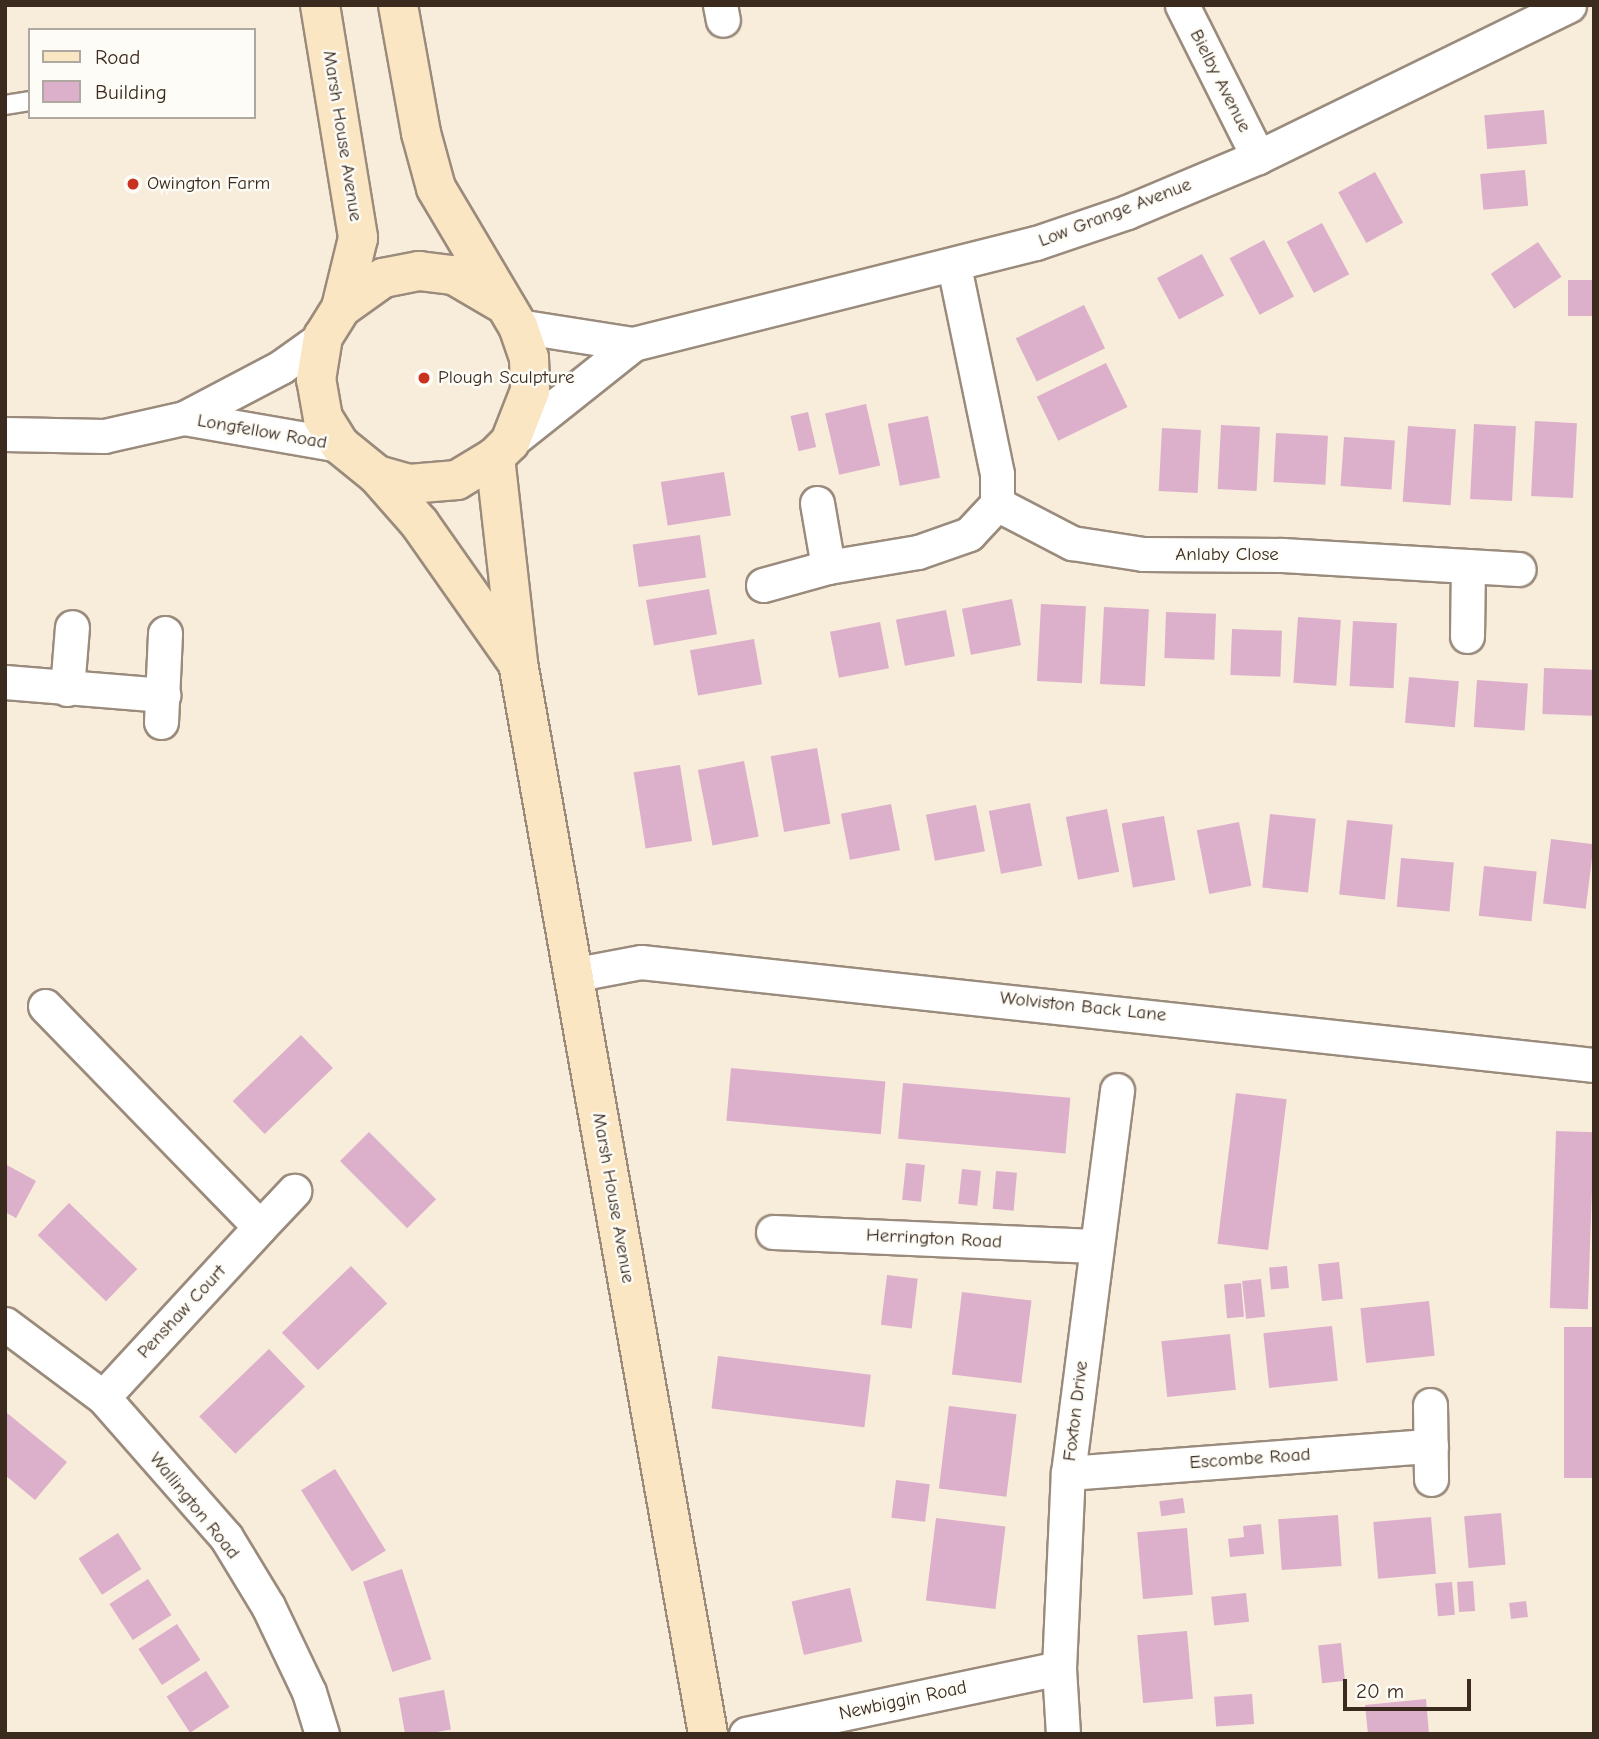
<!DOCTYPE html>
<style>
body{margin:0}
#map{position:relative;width:1599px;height:1739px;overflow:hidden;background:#f8ecdb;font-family:"Comic Neue",sans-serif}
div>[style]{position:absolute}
.building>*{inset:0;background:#dcb0cb;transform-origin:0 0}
.roads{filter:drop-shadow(2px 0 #9a8b7c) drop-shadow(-2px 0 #9a8b7c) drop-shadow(0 2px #9a8b7c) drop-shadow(0 -2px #9a8b7c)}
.lane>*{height:18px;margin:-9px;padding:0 9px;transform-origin:9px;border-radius:9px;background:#fff}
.street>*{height:33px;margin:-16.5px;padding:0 16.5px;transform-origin:16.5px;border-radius:16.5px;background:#fff}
.secondary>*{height:38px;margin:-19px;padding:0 19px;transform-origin:19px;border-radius:19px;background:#fbe6c4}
.dots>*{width:19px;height:19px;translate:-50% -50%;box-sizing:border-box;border:4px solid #fdfcf7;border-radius:50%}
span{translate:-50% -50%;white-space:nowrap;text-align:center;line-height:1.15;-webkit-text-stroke:5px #fdfcf7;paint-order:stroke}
.street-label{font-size:19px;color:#3b2a1e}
.poi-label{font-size:19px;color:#3b2a1e}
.left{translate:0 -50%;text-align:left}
.frame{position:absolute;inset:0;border:7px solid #3b2a1e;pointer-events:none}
.legend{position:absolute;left:28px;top:28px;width:228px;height:91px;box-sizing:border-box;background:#fdfcf7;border:2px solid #afa8a0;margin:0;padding:9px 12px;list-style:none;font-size:21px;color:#3b2a1e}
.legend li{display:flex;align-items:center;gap:14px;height:35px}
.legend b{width:35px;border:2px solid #afa8a0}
.scale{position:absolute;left:1343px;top:1679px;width:128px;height:32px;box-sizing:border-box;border:4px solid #3b2a1e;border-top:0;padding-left:9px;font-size:21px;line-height:24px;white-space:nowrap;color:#3b2a1e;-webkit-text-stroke:5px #fdfcf7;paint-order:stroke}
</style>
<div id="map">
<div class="building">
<i style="left:1544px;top:110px;width:34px;height:60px;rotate:85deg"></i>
<i style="left:1525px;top:170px;width:36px;height:45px;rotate:85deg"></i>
<i style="left:1375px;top:172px;width:58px;height:42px;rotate:61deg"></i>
<i style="left:1322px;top:223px;width:58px;height:40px;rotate:62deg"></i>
<i style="left:1264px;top:240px;width:64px;height:39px;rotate:62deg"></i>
<i style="left:1538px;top:242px;width:42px;height:57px;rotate:56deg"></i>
<i style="left:1202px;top:254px;width:47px;height:51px;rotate:62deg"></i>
<i style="left:1594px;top:280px;width:36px;height:26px;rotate:90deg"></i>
<i style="left:1084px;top:305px;width:48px;height:76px;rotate:64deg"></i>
<i style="left:1106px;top:363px;width:49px;height:77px;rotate:64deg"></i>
<i style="left:866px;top:404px;width:63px;height:42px;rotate:77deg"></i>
<i style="left:808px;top:412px;width:36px;height:18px;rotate:77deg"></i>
<i style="left:928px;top:416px;width:63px;height:41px;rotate:79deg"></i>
<i style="left:1535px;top:421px;width:42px;height:75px;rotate:3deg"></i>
<i style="left:1474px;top:424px;width:42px;height:75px;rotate:3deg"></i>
<i style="left:1221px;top:425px;width:39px;height:64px;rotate:3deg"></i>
<i style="left:1408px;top:426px;width:48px;height:76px;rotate:4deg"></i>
<i style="left:1162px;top:428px;width:39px;height:63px;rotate:3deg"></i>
<i style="left:1276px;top:433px;width:52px;height:49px;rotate:3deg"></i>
<i style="left:1344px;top:437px;width:51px;height:49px;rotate:4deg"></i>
<i style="left:724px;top:472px;width:44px;height:64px;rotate:81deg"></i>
<i style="left:700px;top:535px;width:43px;height:68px;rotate:82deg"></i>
<i style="left:709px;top:589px;width:46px;height:64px;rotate:80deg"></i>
<i style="left:1012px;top:599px;width:47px;height:51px;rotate:79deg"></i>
<i style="left:1041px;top:604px;width:45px;height:77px;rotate:3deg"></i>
<i style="left:1104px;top:607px;width:45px;height:77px;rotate:3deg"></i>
<i style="left:946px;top:610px;width:47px;height:51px;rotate:79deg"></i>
<i style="left:1166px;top:612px;width:50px;height:46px;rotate:2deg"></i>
<i style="left:1298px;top:617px;width:43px;height:66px;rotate:4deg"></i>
<i style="left:1353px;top:621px;width:44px;height:65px;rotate:3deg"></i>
<i style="left:880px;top:622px;width:47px;height:51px;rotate:79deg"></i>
<i style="left:1232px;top:629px;width:50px;height:46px;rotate:2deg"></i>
<i style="left:754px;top:639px;width:46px;height:65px;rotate:80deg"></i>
<i style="left:1544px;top:668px;width:50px;height:46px;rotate:2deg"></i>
<i style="left:1409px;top:677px;width:50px;height:46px;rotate:5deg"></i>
<i style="left:1477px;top:680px;width:51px;height:47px;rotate:4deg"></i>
<i style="left:817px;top:748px;width:77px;height:47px;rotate:80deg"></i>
<i style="left:744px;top:761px;width:77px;height:47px;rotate:79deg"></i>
<i style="left:680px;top:765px;width:77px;height:47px;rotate:81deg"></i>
<i style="left:1030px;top:803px;width:64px;height:42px;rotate:79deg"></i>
<i style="left:891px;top:804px;width:47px;height:51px;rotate:79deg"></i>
<i style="left:976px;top:805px;width:47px;height:51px;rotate:79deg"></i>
<i style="left:1107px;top:809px;width:64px;height:42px;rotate:79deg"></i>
<i style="left:1270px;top:814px;width:46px;height:74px;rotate:6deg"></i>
<i style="left:1164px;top:816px;width:65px;height:43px;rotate:80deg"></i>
<i style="left:1347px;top:820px;width:46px;height:75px;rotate:6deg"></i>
<i style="left:1239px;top:822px;width:65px;height:43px;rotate:79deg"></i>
<i style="left:1551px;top:839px;width:43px;height:65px;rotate:7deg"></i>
<i style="left:1401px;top:858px;width:53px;height:49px;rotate:5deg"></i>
<i style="left:1484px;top:866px;width:53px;height:50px;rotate:6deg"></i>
<i style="left:301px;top:1035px;width:46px;height:95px;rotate:46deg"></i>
<i style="left:731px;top:1068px;width:155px;height:53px;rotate:5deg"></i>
<i style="left:903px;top:1083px;width:168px;height:56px;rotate:5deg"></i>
<i style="left:1236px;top:1093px;width:51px;height:152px;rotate:7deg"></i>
<i style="left:1556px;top:1131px;width:38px;height:177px;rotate:2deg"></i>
<i style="left:369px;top:1132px;width:95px;height:41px;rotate:45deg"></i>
<i style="left:906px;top:1163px;width:19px;height:37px;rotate:6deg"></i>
<i style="clip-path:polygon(5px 1164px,36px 1181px,16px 1218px,5px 1212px)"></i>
<i style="left:962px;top:1169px;width:19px;height:35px;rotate:6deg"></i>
<i style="left:996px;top:1171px;width:21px;height:38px;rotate:5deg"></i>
<i style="left:69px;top:1203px;width:95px;height:45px;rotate:44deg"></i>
<i style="left:1339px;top:1262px;width:37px;height:21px;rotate:84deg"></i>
<i style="left:351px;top:1266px;width:52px;height:96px;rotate:46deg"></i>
<i style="left:1287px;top:1266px;width:22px;height:18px;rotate:85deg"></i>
<i style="left:887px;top:1275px;width:31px;height:50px;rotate:7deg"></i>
<i style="left:1261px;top:1279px;width:38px;height:19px;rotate:84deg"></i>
<i style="left:1241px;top:1283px;width:34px;height:17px;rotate:85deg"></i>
<i style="left:962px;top:1292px;width:70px;height:83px;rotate:7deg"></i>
<i style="left:1429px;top:1301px;width:55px;height:69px;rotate:84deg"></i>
<i style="left:1332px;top:1326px;width:55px;height:69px;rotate:84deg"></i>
<i style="left:1564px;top:1327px;width:30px;height:151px"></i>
<i style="left:1230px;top:1334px;width:56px;height:69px;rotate:84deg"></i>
<i style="left:269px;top:1349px;width:52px;height:97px;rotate:46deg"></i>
<i style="left:718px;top:1356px;width:154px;height:53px;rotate:7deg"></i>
<i style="left:949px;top:1406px;width:68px;height:83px;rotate:7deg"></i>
<i style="clip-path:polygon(7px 1413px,67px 1462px,35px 1500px,5px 1475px)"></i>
<i style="left:335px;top:1469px;width:96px;height:40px;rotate:58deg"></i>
<i style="left:896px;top:1480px;width:34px;height:38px;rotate:7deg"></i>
<i style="left:1183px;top:1498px;width:15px;height:24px;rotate:82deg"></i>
<i style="left:1501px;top:1513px;width:52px;height:37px;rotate:85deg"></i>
<i style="left:1338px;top:1515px;width:51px;height:60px;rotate:86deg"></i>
<i style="left:1431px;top:1517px;width:57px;height:58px;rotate:85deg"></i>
<i style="left:936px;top:1518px;width:70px;height:83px;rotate:7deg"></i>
<i style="clip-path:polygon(1261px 1524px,1264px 1554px,1230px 1557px,1228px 1539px,1244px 1537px,1243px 1526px)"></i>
<i style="left:1187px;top:1528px;width:67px;height:50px;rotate:85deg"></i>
<i style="left:118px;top:1533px;width:43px;height:47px;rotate:57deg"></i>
<i style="left:402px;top:1569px;width:95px;height:41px;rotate:72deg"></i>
<i style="left:148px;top:1579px;width:43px;height:46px;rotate:57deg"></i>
<i style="left:1473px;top:1581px;width:30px;height:16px;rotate:86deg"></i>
<i style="left:1452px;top:1582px;width:33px;height:17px;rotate:85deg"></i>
<i style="left:850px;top:1588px;width:55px;height:60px;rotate:77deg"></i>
<i style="left:1246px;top:1593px;width:29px;height:35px;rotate:84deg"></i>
<i style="left:1526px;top:1601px;width:16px;height:17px;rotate:83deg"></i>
<i style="left:177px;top:1624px;width:43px;height:46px;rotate:57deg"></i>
<i style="left:1187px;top:1631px;width:68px;height:50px;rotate:85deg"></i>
<i style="left:1341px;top:1643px;width:38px;height:23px;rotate:84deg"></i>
<i style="left:206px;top:1671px;width:43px;height:47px;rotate:57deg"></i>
<i style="left:444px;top:1690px;width:40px;height:46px;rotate:80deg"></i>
<i style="left:1252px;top:1694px;width:30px;height:38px;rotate:86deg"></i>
<i style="clip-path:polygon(1426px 1699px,1429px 1734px,1368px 1734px,1365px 1705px)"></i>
</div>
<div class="roads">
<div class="lane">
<i style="left:5px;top:105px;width:25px;rotate:-9deg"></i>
</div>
<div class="street">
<i style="left:720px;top:5px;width:15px;rotate:79deg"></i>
<i style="left:1182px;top:5px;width:170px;rotate:63.4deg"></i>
<i style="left:954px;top:266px;width:212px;rotate:78.3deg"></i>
<i style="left:997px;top:474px;width:30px;rotate:90deg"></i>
<i style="left:997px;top:504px;width:85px;rotate:27.5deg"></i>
<i style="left:1072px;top:543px;width:72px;rotate:8.8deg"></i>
<i style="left:1143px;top:554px;width:139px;rotate:0.4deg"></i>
<i style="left:1282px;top:555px;width:237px;rotate:3.4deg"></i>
<i style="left:518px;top:326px;width:116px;rotate:8.9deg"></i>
<i style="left:633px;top:344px;width:415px;rotate:-14.1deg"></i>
<i style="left:1036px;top:243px;width:96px;rotate:-18.8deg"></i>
<i style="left:1127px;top:212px;width:142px;rotate:-22.8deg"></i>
<i style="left:1258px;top:157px;width:346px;rotate:-26deg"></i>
<i style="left:184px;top:418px;width:158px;rotate:9.8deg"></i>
<i style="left:5px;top:434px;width:99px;rotate:1.2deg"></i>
<i style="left:104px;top:436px;width:82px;rotate:-12.7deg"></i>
<i style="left:184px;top:418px;width:110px;rotate:-27.7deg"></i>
<i style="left:281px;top:367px;width:52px;rotate:-35.5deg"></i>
<i style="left:510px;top:442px;width:157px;rotate:-38.5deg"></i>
<i style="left:817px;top:503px;width:65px;rotate:80.2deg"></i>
<i style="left:763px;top:585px;width:67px;rotate:-15.5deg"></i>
<i style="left:828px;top:567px;width:91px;rotate:-9.5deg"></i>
<i style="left:918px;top:552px;width:54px;rotate:-19.4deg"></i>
<i style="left:969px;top:534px;width:41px;rotate:-47deg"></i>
<i style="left:1467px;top:636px;width:70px;rotate:-89.2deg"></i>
<i style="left:5px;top:682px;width:159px;rotate:4.7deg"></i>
<i style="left:67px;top:689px;width:62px;rotate:-85.4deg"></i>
<i style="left:161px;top:722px;width:89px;rotate:-87.4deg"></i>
<i style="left:572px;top:975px;width:70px;rotate:-10.7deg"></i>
<i style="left:641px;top:962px;width:959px;rotate:6.17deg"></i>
<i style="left:45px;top:1006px;width:308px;rotate:45.8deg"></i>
<i style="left:260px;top:1227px;width:231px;rotate:132.7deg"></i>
<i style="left:260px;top:1227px;width:50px;rotate:-46.6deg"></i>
<i style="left:773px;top:1232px;width:322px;rotate:2.5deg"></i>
<i style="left:5px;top:1324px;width:122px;rotate:36.7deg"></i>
<i style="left:103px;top:1397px;width:186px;rotate:48.7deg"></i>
<i style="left:226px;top:1537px;width:81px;rotate:58.7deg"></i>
<i style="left:268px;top:1606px;width:95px;rotate:64.5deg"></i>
<i style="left:309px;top:1692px;width:44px;rotate:72.8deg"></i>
<i style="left:1430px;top:1405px;width:74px;rotate:89.2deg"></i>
<i style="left:1068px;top:1473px;width:364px;rotate:-4.3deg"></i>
<i style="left:746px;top:1734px;width:320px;rotate:-11.9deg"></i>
<i style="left:1063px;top:1734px;width:66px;rotate:-93.5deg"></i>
<i style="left:1059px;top:1668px;width:195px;rotate:-87.4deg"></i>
<i style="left:1068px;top:1473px;width:386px;rotate:-82.7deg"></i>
</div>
<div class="secondary">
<i style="left:320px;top:5px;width:236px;rotate:80.7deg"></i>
<i style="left:358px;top:238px;width:72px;rotate:103.7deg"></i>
<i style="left:398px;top:5px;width:130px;rotate:79.8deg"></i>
<i style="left:421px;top:133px;width:57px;rotate:74.7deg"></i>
<i style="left:436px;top:188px;width:161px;rotate:59.3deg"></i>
<i style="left:518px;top:326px;width:34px;rotate:71deg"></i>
<i style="left:529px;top:358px;width:33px;rotate:88deg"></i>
<i style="left:530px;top:391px;width:55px;rotate:111.4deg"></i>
<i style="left:510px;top:442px;width:21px;rotate:135deg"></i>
<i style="left:495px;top:457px;width:44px;rotate:148.8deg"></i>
<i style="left:457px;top:480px;width:48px;rotate:175.2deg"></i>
<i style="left:409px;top:484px;width:33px;rotate:-164deg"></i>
<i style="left:377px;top:475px;width:48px;rotate:-141deg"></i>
<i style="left:340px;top:445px;width:32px;rotate:-122deg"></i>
<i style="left:323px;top:418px;width:39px;rotate:-100deg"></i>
<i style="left:316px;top:380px;width:44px;rotate:-80.8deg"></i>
<i style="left:323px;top:337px;width:34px;rotate:-58deg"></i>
<i style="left:341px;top:308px;width:52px;rotate:-35.5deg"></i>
<i style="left:383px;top:278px;width:37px;rotate:-11deg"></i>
<i style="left:419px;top:271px;width:35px;rotate:7deg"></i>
<i style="left:454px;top:275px;width:53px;rotate:30.4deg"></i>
<i style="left:495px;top:457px;width:207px;rotate:83.6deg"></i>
<i style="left:518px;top:663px;width:1088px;rotate:79.94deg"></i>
<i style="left:377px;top:475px;width:65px;rotate:48.7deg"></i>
<i style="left:420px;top:524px;width:169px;rotate:54.9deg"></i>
</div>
</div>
<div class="dots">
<i style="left:133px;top:184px;background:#c8321e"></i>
<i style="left:424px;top:378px;background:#c8321e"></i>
</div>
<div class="street-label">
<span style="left:1220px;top:81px;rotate:63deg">Bielby Avenue</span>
<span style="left:342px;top:136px;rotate:81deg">Marsh House Avenue</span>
<span style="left:1115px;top:213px;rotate:-21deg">Low Grange Avenue</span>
<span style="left:262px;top:432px;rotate:10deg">Longfellow Road</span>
<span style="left:1227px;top:555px">Anlaby Close</span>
<span style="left:1083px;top:1007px;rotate:6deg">Wolviston Back Lane</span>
<span style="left:613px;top:1198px;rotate:80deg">Marsh House Avenue</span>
<span style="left:934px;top:1239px;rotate:3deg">Herrington Road</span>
<span style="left:182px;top:1312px;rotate:-47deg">Penshaw Court</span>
<span style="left:1076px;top:1411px;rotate:-83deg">Foxton Drive</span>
<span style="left:1250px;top:1459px;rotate:-4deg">Escombe Road</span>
<span style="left:194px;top:1506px;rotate:51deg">Wallington Road</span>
<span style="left:903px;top:1701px;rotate:-12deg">Newbiggin Road</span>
</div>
<div class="poi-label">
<span class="left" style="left:147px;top:184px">Owington Farm</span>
<span class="left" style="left:438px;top:378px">Plough Sculpture</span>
</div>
<div class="frame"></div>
<ul class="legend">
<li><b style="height:9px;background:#fbe6c4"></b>Road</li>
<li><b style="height:19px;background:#dcb0cb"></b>Building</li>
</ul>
<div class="scale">20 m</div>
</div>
